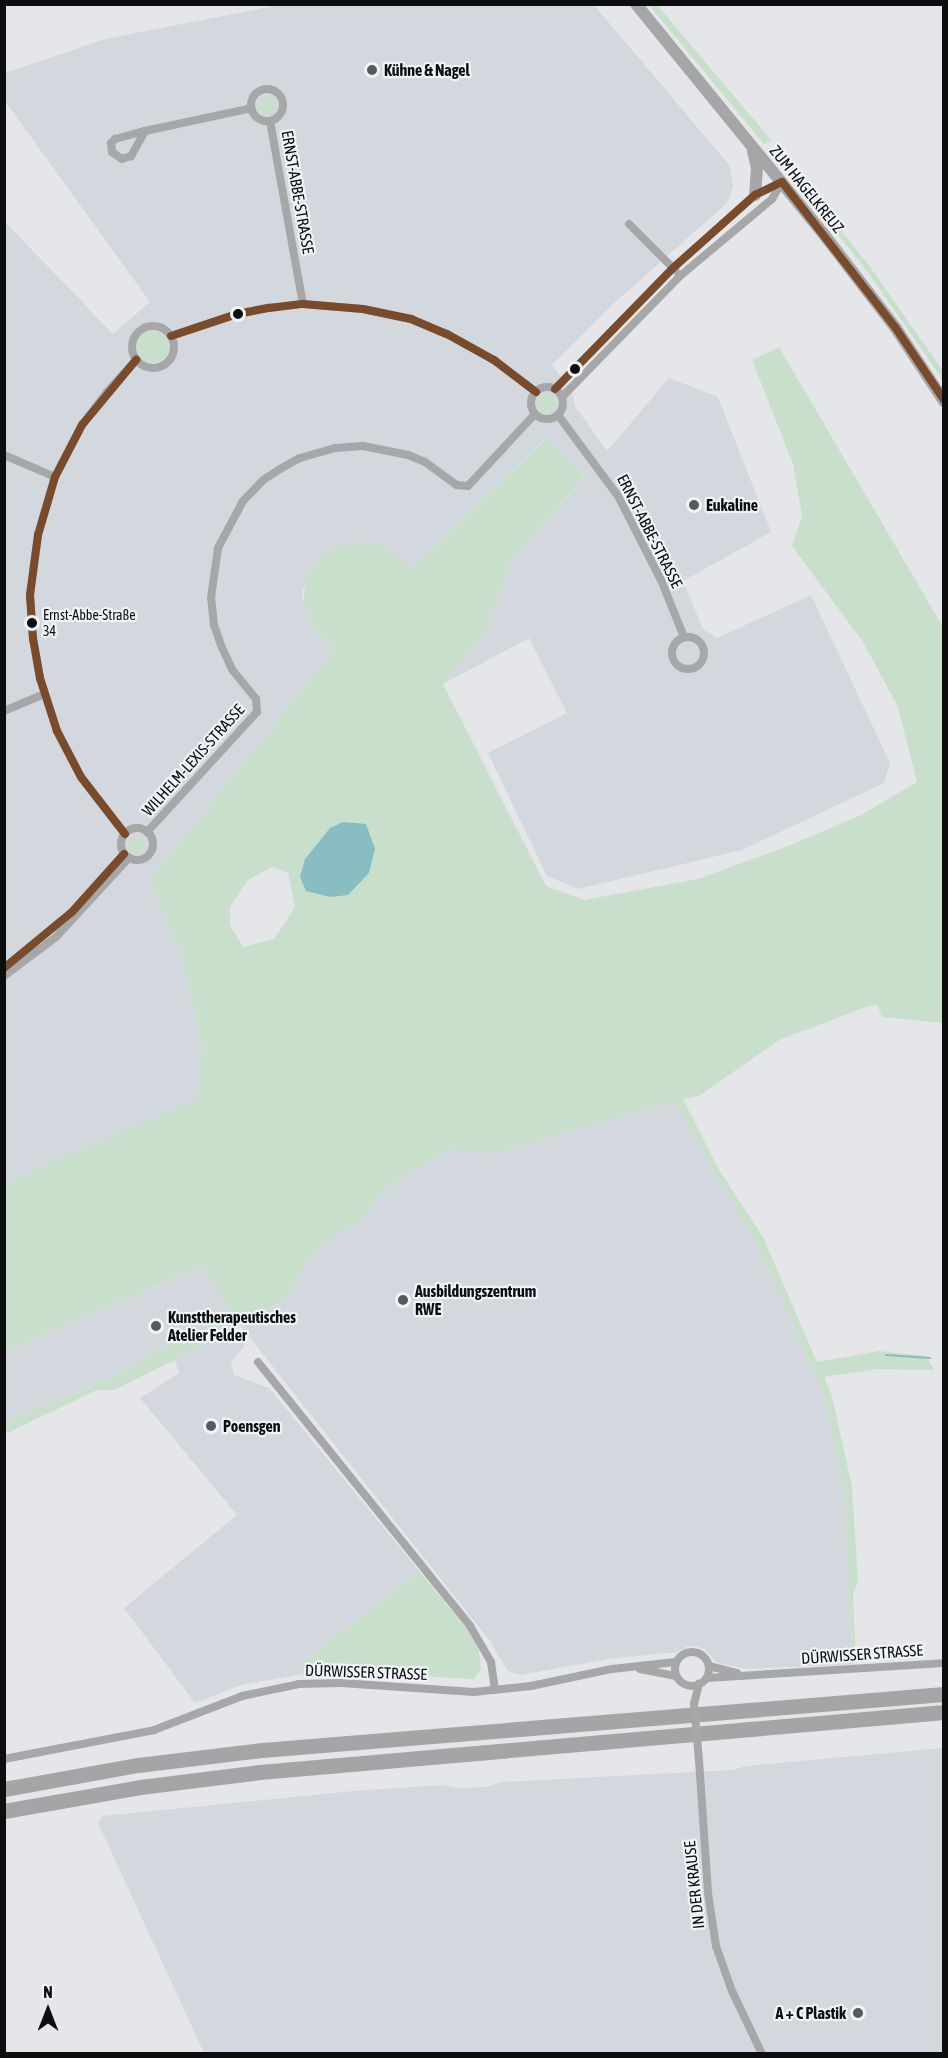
<!DOCTYPE html>
<meta charset="utf-8">
<style>
body{margin:0}
#map{position:relative;width:948px;height:2058px;overflow:hidden;background:#e4e6e9;font-family:"Asap Condensed",sans-serif}
div>[style]{position:absolute}
.built>*{inset:0;background:#d3d8de}
.green>*{inset:0;background:#c8e0cb}
.round{border-radius:50%}
.water>*{inset:0;background:#88bdc2}
.stream>*{height:2px;margin:-1px;padding:0 1px;transform-origin:1px;border-radius:1px;background:#88bdc2}
.street>*{height:8px;margin:-4px;padding:0 4px;transform-origin:4px;border-radius:4px;background:#a6a7a8}
.street>.ring{margin:-4px;padding:0;box-sizing:content-box;background:none;border:8px solid #a6a7a8;border-radius:50%}
.secondary>*{height:12px;margin:-6px;padding:0 6px;transform-origin:6px;border-radius:6px;background:#a5a6a8}
.highway>*{height:15px;margin:-7.5px;padding:0 7.5px;transform-origin:7.5px;border-radius:7.5px;background:#a3a5a7}
.street-bridge>*{height:8px;margin:-4px;padding:0 4px;transform-origin:4px;border-radius:4px;background:#a6a7a8}
.bus-1>*{height:8px;margin:-4px;padding:0 4px;transform-origin:4px;border-radius:4px;background:#7a4b2a}
.dots>*{width:16px;height:16px;translate:-50% -50%;box-sizing:border-box;border:3px solid #f0f3f8;border-radius:50%}
span{translate:-50% -50%;white-space:nowrap;text-align:center;line-height:1.15;-webkit-text-stroke:4.5px #f0f3f8;paint-order:stroke}
.bus-label{font-size:14px;color:#0c0d0f}
.left{translate:0 -50%;text-align:left}
.poi-label{font-size:16px;color:#0c0d0f;font-weight:700}
.right{translate:-100% -50%;text-align:right}
.street-label{font-size:16px;color:#0c0d0f}
.frame{position:absolute;inset:0;border:6px solid #0c0d0f;pointer-events:none}
.north{position:absolute;left:18px;top:1980px;width:60px;height:60px;-webkit-text-stroke:4px #f0f3f8;paint-order:stroke;rotate:0deg;font-size:16px;font-weight:700;line-height:24px;text-align:center;color:#0c0d0f}
.north::after{content:'';display:block;margin:auto;width:21px;height:27px;background:#0c0d0f;clip-path:polygon(50% 0,100% 100%,50% 72%,0 100%)}
</style>
<div id="map">
<div class="built">
<i style="clip-path:polygon(279px 5px,594px 5px,730px 166px,733px 187px,727px 203px,612px 305px,552px 365px,572px 391px,575px 406px,607px 451px,669px 378px,718px 397px,771px 532px,683px 581px,703px 629px,717px 638px,811px 595px,890px 763px,884px 783px,742px 850px,578px 889px,547px 876px,488px 753px,567px 713px,529px 638px,443px 684px,485px 633px,510px 563px,585px 477px,544px 439px,413px 568px,381px 546px,302px 590px,303px 603px,312px 626px,335px 649px,150px 880px,181px 955px,203px 1048px,197px 1100px,5px 1184px,4px 221px,113px 334px,150px 302px,5px 101px,5px 73px,105px 39px)"></i>
<i style="clip-path:polygon(673px 1101px,755px 1242px,825px 1397px,844px 1489px,853px 1664px,748px 1669px,717px 1663px,705px 1649px,695px 1646px,686px 1647px,677px 1652px,609px 1659px,520px 1675px,508px 1671px,490px 1641px,240px 1325px,286px 1299px,301px 1270px,321px 1245px,361px 1219px,385px 1188px,449px 1149px,496px 1153px)"></i>
<i style="clip-path:polygon(203px 1266px,231px 1312px,104px 1381px,5px 1422px,5px 1351px)"></i>
<i style="clip-path:polygon(233px 1329px,244px 1343px,244px 1347px,231px 1362px,234px 1375px,269px 1388px,420px 1572px,303px 1662px,303px 1674px,241px 1685px,195px 1703px,124px 1608px,237px 1515px,140px 1398px,179px 1373px,175px 1360px)"></i>
<i style="clip-path:polygon(943px 1748px,943px 2053px,204px 2053px,98px 1823px,103px 1816px,354px 1791px,442px 1785px,457px 1788px,486px 1787px,501px 1782px,733px 1770px,746px 1766px)"></i>
</div>
<div class="green">
<i style="clip-path:polygon(649px 5px,657px 5px,772px 141px,764px 144px)"></i>
<i class="round" style="left:258px;top:97px;width:18px;height:18px"></i>
<i style="clip-path:polygon(787px 160px,873px 271px,943px 371px,943px 380px,869px 274px,784px 166px)"></i>
<i class="round" style="left:136px;top:331px;width:32px;height:32px"></i>
<i style="clip-path:polygon(evenodd,779px 347px,943px 627px,943px 1023px,882px 1017px,877px 1004px,869px 1006px,779px 1040px,699px 1096px,683px 1099px,719px 1170px,763px 1237px,817px 1362px,879px 1351px,926px 1356px,934px 1370px,877px 1369px,824px 1377px,832px 1396px,852px 1487px,858px 1582px,853px 1594px,856px 1661px,853px 1664px,844px 1489px,825px 1397px,755px 1242px,673px 1101px,496px 1153px,449px 1149px,385px 1188px,361px 1219px,321px 1245px,301px 1270px,286px 1299px,175px 1360px,114px 1390px,97px 1390px,5px 1434px,5px 1422px,104px 1381px,231px 1312px,202px 1266px,5px 1351px,4px 1184px,197px 1099px,203px 1048px,181px 955px,150px 880px,335px 649px,312px 626px,303px 603px,307px 576px,325px 554px,353px 542px,381px 545px,413px 568px,545px 439px,585px 476px,510px 563px,485px 633px,443px 684px,546px 886px,584px 900px,698px 879px,788px 846px,861px 815px,917px 782px,898px 707px,863px 642px,792px 546px,802px 516px,793px 464px,752px 360px,779px 347px,272px 867px,288px 873px,295px 907px,274px 939px,243px 947px,230px 925px,230px 907px,248px 880px,272px 867px)"></i>
<i class="round" style="left:538px;top:394px;width:18px;height:18px"></i>
<i class="round" style="left:127px;top:836px;width:18px;height:18px"></i>
<i style="clip-path:polygon(420px 1572px,467px 1629px,479px 1651px,481px 1669px,474px 1679px,341px 1672px,303px 1674px,303px 1662px)"></i>
</div>
<div class="water">
<i style="clip-path:polygon(343px 822px,366px 824px,375px 849px,369px 873px,348px 895px,330px 897px,306px 891px,300px 877px,305px 859px,330px 828px)"></i>
</div>
<div class="stream">
<i style="left:886px;top:1355px;width:44px;rotate:3.9deg"></i>
<i style="left:943px;top:1369px;width:1px"></i>
</div>
<div class="street">
<i class="ring" style="left:251px;top:89px;width:24px;height:24px"></i>
<i style="left:270px;top:121px;width:186px;rotate:79.8deg"></i>
<i style="left:145px;top:131px;width:109px;rotate:-12.1deg"></i>
<i style="left:145px;top:131px;width:29px;rotate:119deg"></i>
<i style="left:131px;top:156px;width:9px;rotate:162deg"></i>
<i style="left:122px;top:159px;width:12px;rotate:-145deg"></i>
<i style="left:112px;top:152px;width:9px;rotate:-96deg"></i>
<i style="left:111px;top:143px;width:6px;rotate:-45deg"></i>
<i style="left:115px;top:139px;width:31px;rotate:-15deg"></i>
<i style="left:629px;top:224px;width:66px;rotate:45deg"></i>
<i class="ring" style="left:132px;top:326px;width:34px;height:34px"></i>
<i style="left:171px;top:336px;width:70px;rotate:-18.4deg"></i>
<i style="left:237px;top:314px;width:33px;rotate:-11deg"></i>
<i style="left:269px;top:308px;width:34px;rotate:-7deg"></i>
<i style="left:303px;top:304px;width:60px;rotate:4.8deg"></i>
<i style="left:363px;top:309px;width:49px;rotate:11.8deg"></i>
<i style="left:411px;top:319px;width:39px;rotate:23deg"></i>
<i style="left:447px;top:334px;width:54px;rotate:29deg"></i>
<i style="left:494px;top:360px;width:53px;rotate:37.3deg"></i>
<i class="ring" style="left:531px;top:387px;width:24px;height:24px"></i>
<i style="left:555px;top:389px;width:169px;rotate:-45.7deg"></i>
<i style="left:673px;top:268px;width:110px;rotate:-41.7deg"></i>
<i style="left:755px;top:195px;width:29px;rotate:-25deg"></i>
<i style="left:562px;top:397px;width:169px;rotate:-45.7deg"></i>
<i style="left:680px;top:276px;width:120px;rotate:-39.9deg"></i>
<i style="left:772px;top:199px;width:20px;rotate:-60deg"></i>
<i style="left:558px;top:415px;width:101px;rotate:53.5deg"></i>
<i style="left:618px;top:496px;width:94px;rotate:62.9deg"></i>
<i style="left:661px;top:580px;width:61px;rotate:68deg"></i>
<i style="left:4px;top:455px;width:56px;rotate:23.3deg"></i>
<i class="ring" style="left:672px;top:637px;width:24px;height:24px"></i>
<i style="left:4px;top:711px;width:43px;rotate:-23deg"></i>
<i class="ring" style="left:121px;top:828px;width:24px;height:24px"></i>
<i style="left:147px;top:832px;width:163px;rotate:-47.5deg"></i>
<i style="left:257px;top:712px;width:13px;rotate:-94deg"></i>
<i style="left:256px;top:699px;width:38px;rotate:-129deg"></i>
<i style="left:232px;top:669px;width:23px;rotate:-115deg"></i>
<i style="left:222px;top:648px;width:24px;rotate:-109deg"></i>
<i style="left:214px;top:625px;width:27px;rotate:-96deg"></i>
<i style="left:211px;top:598px;width:50px;rotate:-82deg"></i>
<i style="left:218px;top:548px;width:53px;rotate:-62deg"></i>
<i style="left:243px;top:501px;width:29px;rotate:-46deg"></i>
<i style="left:263px;top:480px;width:20px;rotate:-33deg"></i>
<i style="left:280px;top:469px;width:23px;rotate:-29deg"></i>
<i style="left:300px;top:458px;width:36px;rotate:-16deg"></i>
<i style="left:335px;top:448px;width:28px;rotate:-4deg"></i>
<i style="left:363px;top:446px;width:46px;rotate:11.3deg"></i>
<i style="left:408px;top:455px;width:18px;rotate:22deg"></i>
<i style="left:425px;top:462px;width:39px;rotate:36deg"></i>
<i style="left:457px;top:485px;width:11px;rotate:5deg"></i>
<i style="left:468px;top:486px;width:98px;rotate:-47.1deg"></i>
<i style="left:125px;top:834px;width:72px;rotate:-127.7deg"></i>
<i style="left:81px;top:777px;width:52px;rotate:-117.6deg"></i>
<i style="left:57px;top:731px;width:56px;rotate:-107.8deg"></i>
<i style="left:40px;top:678px;width:40px;rotate:-100deg"></i>
<i style="left:33px;top:639px;width:44px;rotate:-93.9deg"></i>
<i style="left:30px;top:595px;width:61px;rotate:-82.4deg"></i>
<i style="left:38px;top:535px;width:60px;rotate:-73.7deg"></i>
<i style="left:55px;top:477px;width:59px;rotate:-62.6deg"></i>
<i style="left:82px;top:425px;width:41px;rotate:-52.9deg"></i>
<i style="left:107px;top:392px;width:43px;rotate:-47.8deg"></i>
<i style="left:4px;top:968px;width:88px;rotate:-39.5deg"></i>
<i style="left:72px;top:912px;width:78px;rotate:-48.1deg"></i>
<i style="left:4px;top:976px;width:65px;rotate:-36.9deg"></i>
<i style="left:56px;top:937px;width:108px;rotate:-47.3deg"></i>
<i style="left:258px;top:1362px;width:339px;rotate:51.2deg"></i>
<i style="left:470px;top:1626px;width:42px;rotate:59.7deg"></i>
<i style="left:491px;top:1662px;width:28px;rotate:82deg"></i>
<i class="ring" style="left:675px;top:1652px;width:26px;height:26px"></i>
<i style="left:709px;top:1666px;width:29px;rotate:14deg"></i>
<i style="left:640px;top:1669px;width:37px;rotate:11deg"></i>
<i style="left:707px;top:1678px;width:237px;rotate:-3.6deg"></i>
<i style="left:694px;top:1704px;width:21px;rotate:-76deg"></i>
<i style="left:4px;top:1759px;width:153px;rotate:-10.9deg"></i>
<i style="left:154px;top:1730px;width:94px;rotate:-21.1deg"></i>
<i style="left:242px;top:1696px;width:58px;rotate:-11.9deg"></i>
<i style="left:299px;top:1684px;width:42px;rotate:-1.4deg"></i>
<i style="left:341px;top:1683px;width:133px;rotate:3.9deg"></i>
<i style="left:474px;top:1692px;width:57px;rotate:-6deg"></i>
<i style="left:531px;top:1686px;width:83px;rotate:-11.9deg"></i>
<i style="left:612px;top:1669px;width:64px;rotate:-6.2deg"></i>
<i style="left:699px;top:1760px;width:133px;rotate:86.1deg"></i>
<i style="left:708px;top:1893px;width:54px;rotate:81.4deg"></i>
<i style="left:716px;top:1946px;width:48px;rotate:70.4deg"></i>
<i style="left:732px;top:1991px;width:70px;rotate:64.5deg"></i>
</div>
<div class="secondary">
<i style="left:636px;top:4px;width:294px;rotate:50.8deg"></i>
<i style="left:822px;top:232px;width:120px;rotate:52.5deg"></i>
<i style="left:895px;top:327px;width:89px;rotate:56.5deg"></i>
<i style="left:753px;top:151px;width:17px;rotate:77deg"></i>
<i style="left:757px;top:168px;width:27px;rotate:94deg"></i>
</div>
<div class="highway">
<i style="left:4px;top:1789px;width:136px;rotate:-10.2deg"></i>
<i style="left:138px;top:1765px;width:125px;rotate:-6.9deg"></i>
<i style="left:262px;top:1750px;width:684px;rotate:-4.69deg"></i>
<i style="left:4px;top:1811px;width:138px;rotate:-10deg"></i>
<i style="left:140px;top:1787px;width:121px;rotate:-7.1deg"></i>
<i style="left:260px;top:1772px;width:687px;rotate:-5.01deg"></i>
</div>
<div class="street-bridge">
<i style="left:694px;top:1704px;width:56px;rotate:84.9deg"></i>
</div>
<div class="bus-1">
<i style="left:782px;top:182px;width:184px;rotate:52.1deg"></i>
<i style="left:895px;top:327px;width:88px;rotate:56.1deg"></i>
<i style="left:171px;top:336px;width:70px;rotate:-18.4deg"></i>
<i style="left:237px;top:314px;width:33px;rotate:-11deg"></i>
<i style="left:269px;top:308px;width:34px;rotate:-7deg"></i>
<i style="left:303px;top:304px;width:60px;rotate:4.8deg"></i>
<i style="left:363px;top:309px;width:49px;rotate:11.8deg"></i>
<i style="left:411px;top:319px;width:39px;rotate:23deg"></i>
<i style="left:447px;top:334px;width:54px;rotate:29deg"></i>
<i style="left:494px;top:360px;width:53px;rotate:37.3deg"></i>
<i style="left:555px;top:389px;width:169px;rotate:-45.7deg"></i>
<i style="left:673px;top:268px;width:110px;rotate:-41.7deg"></i>
<i style="left:755px;top:195px;width:30px;rotate:-26deg"></i>
<i style="left:125px;top:834px;width:72px;rotate:-127.7deg"></i>
<i style="left:81px;top:777px;width:52px;rotate:-117.6deg"></i>
<i style="left:57px;top:731px;width:56px;rotate:-107.8deg"></i>
<i style="left:40px;top:678px;width:40px;rotate:-100deg"></i>
<i style="left:33px;top:639px;width:44px;rotate:-93.9deg"></i>
<i style="left:30px;top:595px;width:61px;rotate:-82.4deg"></i>
<i style="left:38px;top:535px;width:60px;rotate:-73.7deg"></i>
<i style="left:55px;top:477px;width:59px;rotate:-62.6deg"></i>
<i style="left:82px;top:425px;width:85px;rotate:-50.3deg"></i>
<i style="left:4px;top:968px;width:88px;rotate:-39.5deg"></i>
<i style="left:72px;top:912px;width:78px;rotate:-48.1deg"></i>
</div>
<div class="dots">
<i style="left:372px;top:70px;background:#58595b"></i>
<i style="left:238px;top:314px;background:#0c0d0f"></i>
<i style="left:575px;top:369px;background:#0c0d0f"></i>
<i style="left:694px;top:505px;background:#58595b"></i>
<i style="left:32px;top:623px;background:#0c0d0f"></i>
<i style="left:403px;top:1300px;background:#58595b"></i>
<i style="left:156px;top:1326px;background:#58595b"></i>
<i style="left:211px;top:1426px;background:#58595b"></i>
<i style="left:858px;top:2013px;background:#58595b"></i>
</div>
<div class="bus-label">
<span class="left" style="left:43px;top:623px">Ernst-Abbe-Straße<br>34</span>
</div>
<div class="poi-label">
<span class="left" style="left:384px;top:70px">Kühne &amp; Nagel</span>
<span class="left" style="left:706px;top:505px">Eukaline</span>
<span class="left" style="left:415px;top:1300px">Ausbildungszentrum<br>RWE</span>
<span class="left" style="left:168px;top:1326px">Kunsttherapeutisches<br>Atelier Felder</span>
<span class="left" style="left:223px;top:1426px">Poensgen</span>
<span class="right" style="left:846px;top:2013px">A + C Plastik</span>
</div>
<div class="street-label">
<span style="left:807px;top:189px;rotate:51deg">ZUM HAGELKREUZ</span>
<span style="left:298px;top:192px;rotate:80deg">ERNST-ABBE-STRASSE</span>
<span style="left:650px;top:531px;rotate:63deg">ERNST-ABBE-STRASSE</span>
<span style="left:193px;top:760px;rotate:-48deg">WILHELM-LEXIS-STRASSE</span>
<span style="left:862px;top:1654px;rotate:-4deg">DÜRWISSER STRASSE</span>
<span style="left:366px;top:1672px;rotate:2deg">DÜRWISSER STRASSE</span>
<span style="left:694px;top:1885px;rotate:-96deg">IN DER KRAUSE</span>
</div>
<div class="frame"></div>
<div class="north">N</div>
</div>
